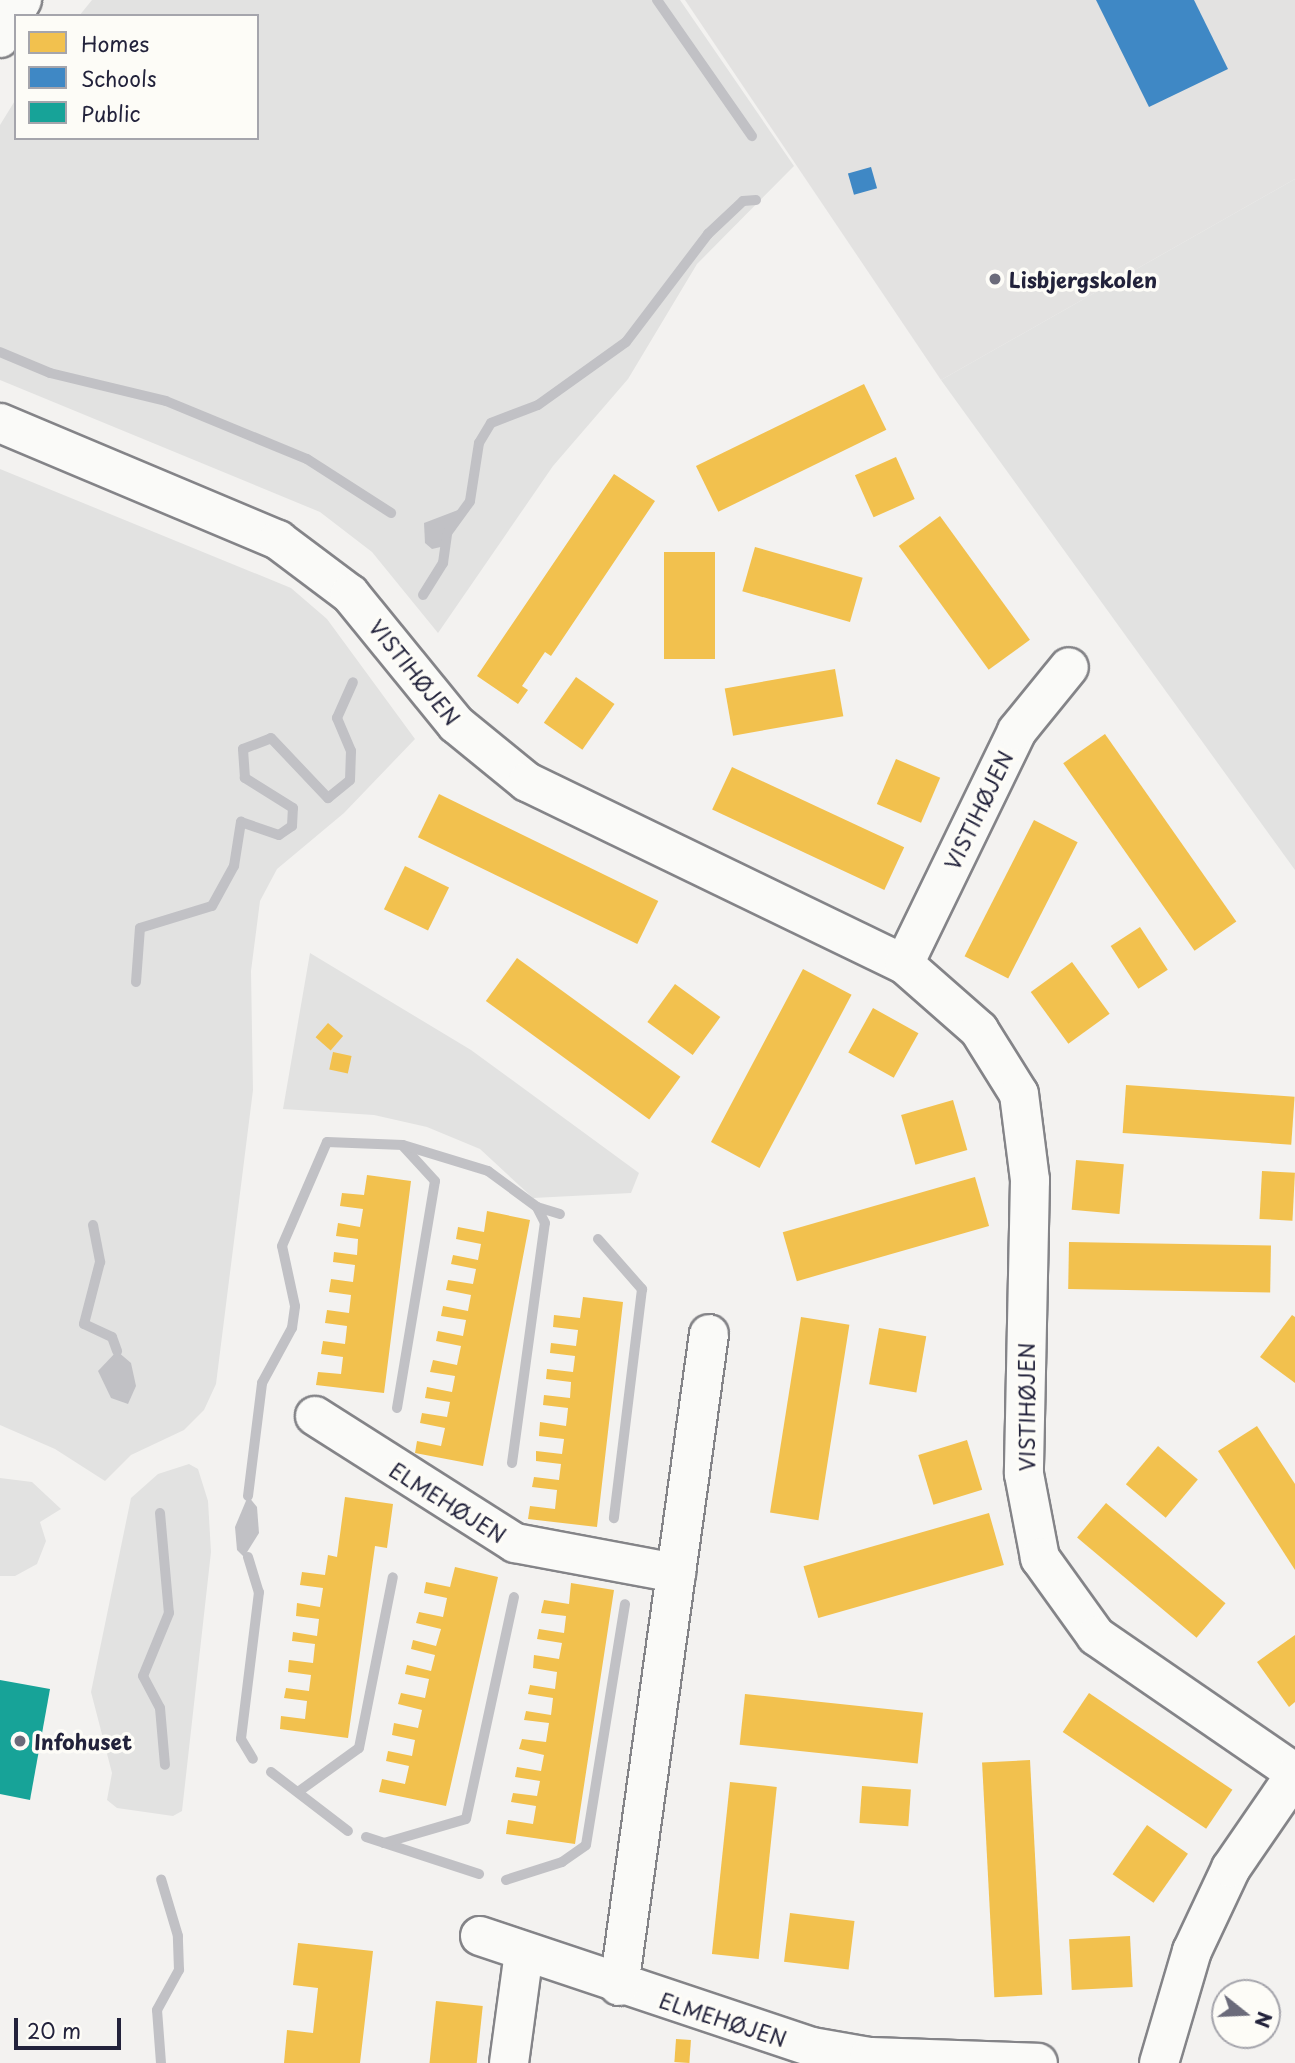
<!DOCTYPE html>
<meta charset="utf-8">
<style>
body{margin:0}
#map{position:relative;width:1295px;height:2063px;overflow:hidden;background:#f3f2f0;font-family:"Playpen Sans",sans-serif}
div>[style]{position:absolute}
.built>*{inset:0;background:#e3e2e1}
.green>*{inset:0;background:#e2e2e1}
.water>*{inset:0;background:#c1c1c5}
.homes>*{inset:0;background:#f2c14e;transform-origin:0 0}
.schools>*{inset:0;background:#3f88c5;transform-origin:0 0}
.public>*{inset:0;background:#17a398}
.stream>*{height:10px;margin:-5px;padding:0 5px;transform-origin:5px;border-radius:5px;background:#c1c1c5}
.roads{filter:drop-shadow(2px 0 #848488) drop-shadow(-2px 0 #848488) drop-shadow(0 2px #848488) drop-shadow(0 -2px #848488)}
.minor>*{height:38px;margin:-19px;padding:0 19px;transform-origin:19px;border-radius:19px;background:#fafaf8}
.tertiary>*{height:38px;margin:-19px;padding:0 19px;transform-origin:19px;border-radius:19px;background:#fafaf8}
.dots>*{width:19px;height:19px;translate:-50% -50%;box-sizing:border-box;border:4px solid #fdfcf7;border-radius:50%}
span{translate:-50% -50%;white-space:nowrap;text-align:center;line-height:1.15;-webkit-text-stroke:7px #fdfcf7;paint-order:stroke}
.poi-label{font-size:21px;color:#22223b;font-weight:700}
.left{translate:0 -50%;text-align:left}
.street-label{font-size:21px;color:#22223b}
.legend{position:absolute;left:14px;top:14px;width:245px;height:126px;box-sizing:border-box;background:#fdfcf7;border:2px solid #a5a5ac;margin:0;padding:9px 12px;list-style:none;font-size:21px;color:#22223b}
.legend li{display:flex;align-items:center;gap:14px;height:35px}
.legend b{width:35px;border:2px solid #a5a5ac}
.north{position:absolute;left:1211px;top:1979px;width:70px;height:70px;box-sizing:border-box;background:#fdfcf7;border:2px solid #a5a5ac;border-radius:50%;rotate:108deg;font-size:19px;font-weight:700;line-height:28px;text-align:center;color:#22223b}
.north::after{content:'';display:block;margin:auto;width:24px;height:32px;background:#6b6b7a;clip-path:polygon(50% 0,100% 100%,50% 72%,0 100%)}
.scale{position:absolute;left:14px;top:2018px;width:107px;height:32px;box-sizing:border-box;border:4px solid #22223b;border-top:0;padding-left:9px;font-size:21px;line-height:24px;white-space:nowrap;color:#22223b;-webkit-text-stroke:5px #fdfcf7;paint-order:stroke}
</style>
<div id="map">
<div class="built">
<i style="clip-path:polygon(685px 0,1295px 0,1295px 179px,941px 380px)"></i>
</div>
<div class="green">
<i style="clip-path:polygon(92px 0,680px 0,794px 166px,697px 264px,628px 379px,553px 466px,438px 633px,372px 552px,320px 512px,0 380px,0 125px,16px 99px,16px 138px,257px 138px,257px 16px,79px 16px)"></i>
<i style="clip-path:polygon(1295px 179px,1295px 870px,941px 380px)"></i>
<i style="clip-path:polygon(0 469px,291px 588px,327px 619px,415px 739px,344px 813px,277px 869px,260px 901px,251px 971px,253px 1090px,216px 1384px,204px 1410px,184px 1430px,131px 1455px,105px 1481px,55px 1449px,0 1425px)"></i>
<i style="clip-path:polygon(310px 953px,471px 1050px,639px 1173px,631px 1193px,533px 1198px,480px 1149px,427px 1127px,374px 1115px,283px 1109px)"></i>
<i style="clip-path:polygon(189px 1464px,198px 1469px,208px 1501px,211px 1552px,182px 1811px,173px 1816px,117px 1808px,107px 1800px,112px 1773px,91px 1692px,131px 1498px,158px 1474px)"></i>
<i style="clip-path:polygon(0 1478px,32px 1482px,61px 1509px,40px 1522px,46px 1541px,37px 1564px,15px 1576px,0 1576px)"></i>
</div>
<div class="water">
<i style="clip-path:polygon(458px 510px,460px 519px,445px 546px,432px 549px,425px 543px,424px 523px)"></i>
<i style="clip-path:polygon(117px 1351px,131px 1363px,136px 1386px,128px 1404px,111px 1398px,98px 1371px)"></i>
<i style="clip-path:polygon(248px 1496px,257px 1507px,259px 1533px,244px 1557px,237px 1550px,235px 1527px)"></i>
</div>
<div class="homes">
<i style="left:864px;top:384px;width:51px;height:187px;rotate:64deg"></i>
<i style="left:896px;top:457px;width:46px;height:45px;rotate:66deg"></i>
<i style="clip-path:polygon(614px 474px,655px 501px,551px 656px,545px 652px,522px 686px,528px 690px,518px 704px,477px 676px)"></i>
<i style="left:940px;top:516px;width:153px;height:51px;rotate:54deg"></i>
<i style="left:755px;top:547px;width:112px;height:46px;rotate:16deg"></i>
<i style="left:664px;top:552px;width:51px;height:107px"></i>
<i style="left:835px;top:669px;width:48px;height:112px;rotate:80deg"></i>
<i style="left:576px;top:677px;width:47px;height:56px;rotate:35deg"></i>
<i style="left:1105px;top:734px;width:229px;height:51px;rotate:55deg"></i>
<i style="left:896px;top:759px;width:48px;height:49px;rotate:23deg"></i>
<i style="left:732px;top:767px;width:190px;height:47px;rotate:25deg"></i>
<i style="left:439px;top:794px;width:244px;height:48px;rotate:26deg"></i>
<i style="left:1034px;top:820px;width:49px;height:153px;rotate:27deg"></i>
<i style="left:405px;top:866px;width:49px;height:48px;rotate:26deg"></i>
<i style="left:1140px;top:927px;width:51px;height:35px;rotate:57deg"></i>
<i style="left:517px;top:958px;width:202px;height:53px;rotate:36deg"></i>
<i style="left:1072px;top:962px;width:64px;height:51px;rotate:54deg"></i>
<i style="left:803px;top:969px;width:55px;height:196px;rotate:28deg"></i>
<i style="left:675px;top:984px;width:56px;height:47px;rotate:36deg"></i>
<i style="left:873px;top:1008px;width:52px;height:51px;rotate:29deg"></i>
<i style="left:328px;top:1023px;width:20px;height:19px;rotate:41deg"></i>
<i style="left:333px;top:1052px;width:19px;height:18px;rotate:12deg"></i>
<i style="left:1126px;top:1085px;width:169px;height:48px;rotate:4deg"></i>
<i style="left:953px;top:1100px;width:52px;height:54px;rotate:74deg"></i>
<i style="left:1076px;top:1160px;width:48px;height:50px;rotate:5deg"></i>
<i style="left:1262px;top:1171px;width:33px;height:48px;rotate:3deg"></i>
<i style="clip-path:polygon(367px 1175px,411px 1181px,384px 1393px,316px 1385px,318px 1372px,341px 1374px,343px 1357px,321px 1354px,323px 1341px,345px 1344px,347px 1326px,325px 1323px,327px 1310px,349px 1313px,351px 1295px,329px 1292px,331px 1279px,353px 1282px,355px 1265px,333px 1262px,334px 1252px,357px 1255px,358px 1239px,336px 1236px,338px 1223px,360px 1227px,363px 1209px,340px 1206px,342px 1193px,364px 1195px)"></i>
<i style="left:975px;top:1177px;width:51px;height:200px;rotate:74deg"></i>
<i style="clip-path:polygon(487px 1211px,530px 1220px,483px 1466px,415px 1453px,417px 1441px,441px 1446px,445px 1428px,420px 1423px,422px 1413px,447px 1417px,450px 1402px,425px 1398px,427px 1387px,452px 1392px,455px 1376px,430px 1372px,433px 1360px,457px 1365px,461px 1346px,436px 1341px,438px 1331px,463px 1336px,466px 1320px,441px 1316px,443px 1306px,468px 1311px,471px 1295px,446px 1290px,448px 1280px,473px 1284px,476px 1269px,451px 1264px,453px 1255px,478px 1260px,481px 1244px,456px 1239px,458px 1227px,484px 1232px)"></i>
<i style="left:1069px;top:1242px;width:202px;height:47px;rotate:1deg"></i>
<i style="clip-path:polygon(583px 1297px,623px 1302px,597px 1527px,528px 1519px,530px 1506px,555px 1509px,557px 1490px,532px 1487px,534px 1477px,559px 1480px,561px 1464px,536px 1461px,536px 1451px,562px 1454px,564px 1439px,539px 1436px,540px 1422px,566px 1426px,568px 1408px,543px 1405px,544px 1395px,570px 1398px,571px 1382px,546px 1379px,547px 1369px,573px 1372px,575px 1356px,550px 1353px,551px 1343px,576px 1346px,578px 1330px,553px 1327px,554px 1315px,580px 1318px)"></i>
<i style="clip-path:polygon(1292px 1315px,1295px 1317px,1295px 1383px,1260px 1357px)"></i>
<i style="left:801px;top:1317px;width:49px;height:198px;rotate:9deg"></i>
<i style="left:879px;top:1328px;width:48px;height:57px;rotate:10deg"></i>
<i style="clip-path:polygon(1257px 1426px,1295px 1484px,1295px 1570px,1218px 1451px)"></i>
<i style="left:967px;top:1440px;width:52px;height:51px;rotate:73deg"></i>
<i style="left:1158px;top:1446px;width:52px;height:50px;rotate:40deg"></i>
<i style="clip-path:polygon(345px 1497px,393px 1504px,387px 1548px,375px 1546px,348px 1738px,280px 1729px,281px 1716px,305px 1719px,307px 1701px,284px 1698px,286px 1688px,309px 1691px,311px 1675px,288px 1672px,289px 1660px,313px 1663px,315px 1644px,292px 1641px,293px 1632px,317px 1636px,319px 1619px,296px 1616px,297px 1603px,320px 1607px,323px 1588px,300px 1585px,302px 1572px,325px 1575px,328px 1555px,337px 1557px)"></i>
<i style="left:1106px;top:1503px;width:156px;height:45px;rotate:40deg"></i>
<i style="left:989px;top:1513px;width:54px;height:193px;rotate:74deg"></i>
<i style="clip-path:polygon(455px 1567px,498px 1577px,446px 1806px,379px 1792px,382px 1779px,405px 1784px,409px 1766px,386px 1761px,388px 1751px,412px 1756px,415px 1740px,392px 1735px,394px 1723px,418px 1728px,422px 1710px,398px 1704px,401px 1693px,425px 1698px,429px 1679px,405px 1674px,407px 1665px,431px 1671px,435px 1655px,411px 1649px,413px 1640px,436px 1646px,441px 1629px,416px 1623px,419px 1612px,443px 1617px,447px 1598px,424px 1593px,426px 1582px,450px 1587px)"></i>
<i style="clip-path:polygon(571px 1583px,614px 1590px,575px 1844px,506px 1834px,508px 1820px,533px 1824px,536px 1806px,511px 1802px,513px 1793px,537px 1796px,540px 1781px,515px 1777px,517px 1767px,541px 1771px,544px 1755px,519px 1749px,522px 1739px,546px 1742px,549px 1723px,524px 1720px,526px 1711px,551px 1715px,553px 1698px,528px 1694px,530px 1685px,555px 1689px,557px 1672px,533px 1668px,534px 1655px,559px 1659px,562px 1643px,537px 1639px,539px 1629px,564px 1633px,566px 1616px,541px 1613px,544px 1600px,569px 1604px)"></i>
<i style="clip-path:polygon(1295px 1635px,1295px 1702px,1289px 1707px,1257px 1662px)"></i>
<i style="left:1089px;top:1693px;width:173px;height:47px;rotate:34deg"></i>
<i style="left:745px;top:1694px;width:179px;height:51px;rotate:6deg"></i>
<i style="left:1030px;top:1760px;width:235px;height:48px;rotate:87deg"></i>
<i style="left:730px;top:1782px;width:47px;height:173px;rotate:6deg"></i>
<i style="left:862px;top:1786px;width:49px;height:37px;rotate:4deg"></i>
<i style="left:1147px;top:1825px;width:50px;height:60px;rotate:35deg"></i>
<i style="left:790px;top:1913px;width:65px;height:49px;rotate:7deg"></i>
<i style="left:1130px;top:1936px;width:51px;height:61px;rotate:87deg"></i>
<i style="clip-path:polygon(298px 1943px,373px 1951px,360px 2063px,284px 2063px,287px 2030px,313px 2033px,318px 1988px,293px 1985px)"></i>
<i style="left:436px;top:2001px;width:47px;height:63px;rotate:6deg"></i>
<i style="left:676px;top:2039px;width:15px;height:23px;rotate:4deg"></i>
</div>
<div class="schools">
<i style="clip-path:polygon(1096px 0,1194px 0,1228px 69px,1149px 107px)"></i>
<i style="left:871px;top:167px;width:22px;height:24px;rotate:74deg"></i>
</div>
<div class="public">
<i style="clip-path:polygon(0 1680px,50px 1689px,30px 1800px,0 1794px)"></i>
</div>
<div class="stream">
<i style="left:657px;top:0;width:166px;rotate:55.1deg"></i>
<i style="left:0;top:352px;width:54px;rotate:22.8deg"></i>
<i style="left:50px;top:373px;width:119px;rotate:13.6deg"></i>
<i style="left:166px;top:401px;width:152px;rotate:22.4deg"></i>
<i style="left:307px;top:459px;width:100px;rotate:32.7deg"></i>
<i style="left:423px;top:595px;width:38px;rotate:-58deg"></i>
<i style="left:443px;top:563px;width:30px;rotate:-82deg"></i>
<i style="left:447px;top:533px;width:39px;rotate:-54deg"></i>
<i style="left:470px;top:501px;width:59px;rotate:-81.2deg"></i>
<i style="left:479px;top:443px;width:23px;rotate:-59deg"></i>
<i style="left:491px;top:423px;width:50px;rotate:-21deg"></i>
<i style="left:538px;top:405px;width:108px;rotate:-35.6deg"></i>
<i style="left:626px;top:342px;width:136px;rotate:-52.8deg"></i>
<i style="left:708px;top:234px;width:48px;rotate:-43.3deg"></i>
<i style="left:743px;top:201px;width:13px;rotate:-4deg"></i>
<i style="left:136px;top:982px;width:54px;rotate:-85.8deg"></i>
<i style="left:140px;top:928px;width:75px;rotate:-17deg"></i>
<i style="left:212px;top:906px;width:46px;rotate:-61.2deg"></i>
<i style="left:234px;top:866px;width:45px;rotate:-81deg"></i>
<i style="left:241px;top:822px;width:40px;rotate:18.9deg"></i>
<i style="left:279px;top:835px;width:16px;rotate:-35deg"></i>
<i style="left:292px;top:826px;width:18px;rotate:-87deg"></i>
<i style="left:293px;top:808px;width:57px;rotate:-148deg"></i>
<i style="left:245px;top:778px;width:29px;rotate:-94deg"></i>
<i style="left:243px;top:749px;width:30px;rotate:-21deg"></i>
<i style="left:271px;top:738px;width:83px;rotate:46.5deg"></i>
<i style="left:328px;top:798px;width:28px;rotate:-39deg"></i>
<i style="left:350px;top:780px;width:29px;rotate:-88deg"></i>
<i style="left:351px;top:751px;width:36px;rotate:-113deg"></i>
<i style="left:337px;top:718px;width:39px;rotate:-66deg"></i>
<i style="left:93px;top:1225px;width:38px;rotate:79deg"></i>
<i style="left:100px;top:1262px;width:64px;rotate:104.5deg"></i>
<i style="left:84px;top:1324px;width:31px;rotate:25deg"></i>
<i style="left:112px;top:1337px;width:15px;rotate:70deg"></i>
<i style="left:598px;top:1239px;width:67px;rotate:48.7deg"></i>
<i style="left:642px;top:1289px;width:231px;rotate:97deg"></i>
<i style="left:397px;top:1408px;width:230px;rotate:-80.5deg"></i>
<i style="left:435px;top:1181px;width:47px;rotate:-132.4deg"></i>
<i style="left:512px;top:1463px;width:242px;rotate:-82.2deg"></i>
<i style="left:545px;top:1223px;width:18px;rotate:-117deg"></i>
<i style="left:248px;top:1496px;width:114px;rotate:-82.9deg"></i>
<i style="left:262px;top:1383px;width:63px;rotate:-61.4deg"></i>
<i style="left:292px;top:1328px;width:22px;rotate:-82deg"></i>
<i style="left:295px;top:1306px;width:61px;rotate:-102.2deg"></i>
<i style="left:282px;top:1246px;width:113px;rotate:-66.6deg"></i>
<i style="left:327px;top:1142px;width:76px;rotate:2.3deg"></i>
<i style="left:403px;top:1145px;width:89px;rotate:17deg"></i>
<i style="left:488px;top:1171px;width:61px;rotate:36.3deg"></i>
<i style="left:537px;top:1207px;width:24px;rotate:17deg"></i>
<i style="left:160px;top:1513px;width:100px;rotate:84.9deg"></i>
<i style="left:169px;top:1613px;width:68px;rotate:112.4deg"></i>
<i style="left:143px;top:1676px;width:36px;rotate:62deg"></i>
<i style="left:160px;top:1708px;width:57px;rotate:85deg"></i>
<i style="left:248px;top:1557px;width:37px;rotate:73deg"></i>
<i style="left:259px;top:1592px;width:148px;rotate:97deg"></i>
<i style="left:241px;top:1739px;width:23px;rotate:59deg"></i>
<i style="left:271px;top:1772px;width:97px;rotate:37.5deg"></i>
<i style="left:298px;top:1792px;width:75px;rotate:-35.8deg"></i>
<i style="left:359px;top:1748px;width:174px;rotate:-78.8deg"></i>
<i style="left:366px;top:1837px;width:119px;rotate:18.1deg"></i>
<i style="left:384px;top:1843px;width:85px;rotate:-16.3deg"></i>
<i style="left:466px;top:1819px;width:227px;rotate:-77.8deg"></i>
<i style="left:506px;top:1880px;width:59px;rotate:-17.8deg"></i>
<i style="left:562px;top:1862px;width:29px;rotate:-35deg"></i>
<i style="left:586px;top:1845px;width:244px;rotate:-80.8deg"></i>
<i style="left:161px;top:2063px;width:53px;rotate:-94.3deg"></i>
<i style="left:157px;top:2010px;width:46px;rotate:-61.2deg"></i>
<i style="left:179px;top:1970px;width:34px;rotate:-92deg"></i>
<i style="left:178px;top:1936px;width:59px;rotate:-106.6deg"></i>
</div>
<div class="roads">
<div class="minor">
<i style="left:0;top:423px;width:302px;rotate:22.8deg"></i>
<i style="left:278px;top:540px;width:90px;rotate:36.9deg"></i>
<i style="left:350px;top:594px;width:168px;rotate:50.8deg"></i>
<i style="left:456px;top:724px;width:92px;rotate:39.2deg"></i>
<i style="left:527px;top:782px;width:419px;rotate:25.8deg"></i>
<i style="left:904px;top:964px;width:100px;rotate:41.3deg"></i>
<i style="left:979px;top:1030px;width:75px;rotate:58deg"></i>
<i style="left:1019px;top:1094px;width:87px;rotate:82.7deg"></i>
<i style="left:1030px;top:1180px;width:294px;rotate:91.2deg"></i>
<i style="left:1024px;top:1474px;width:86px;rotate:79.2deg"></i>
<i style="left:1040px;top:1558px;width:96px;rotate:54.3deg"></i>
<i style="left:1096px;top:1636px;width:242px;rotate:34.5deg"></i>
<i style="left:904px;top:964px;width:259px;rotate:-64.1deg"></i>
<i style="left:1017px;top:731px;width:82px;rotate:-50.9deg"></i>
<i style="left:315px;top:1416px;width:237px;rotate:32.4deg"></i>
<i style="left:515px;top:1543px;width:164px;rotate:10.6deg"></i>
<i style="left:480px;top:1936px;width:350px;rotate:18.5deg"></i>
<i style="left:812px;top:2047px;width:58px;rotate:10deg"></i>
<i style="left:869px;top:2057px;width:169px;rotate:2deg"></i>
<i style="left:619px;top:1986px;width:658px;rotate:-82.14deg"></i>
<i style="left:509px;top:2063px;width:112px;rotate:-82.3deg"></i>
<i style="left:1159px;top:2063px;width:117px;rotate:-73.6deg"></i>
<i style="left:1192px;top:1951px;width:92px;rotate:-64.8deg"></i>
<i style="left:1231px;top:1868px;width:113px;rotate:-55.5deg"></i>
</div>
<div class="tertiary">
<i style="left:0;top:38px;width:44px;rotate:-59.9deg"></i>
</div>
</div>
<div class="dots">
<i style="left:995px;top:279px;background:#6b6b7a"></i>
<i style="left:20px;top:1741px;background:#6b6b7a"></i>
</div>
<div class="poi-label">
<span class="left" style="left:1009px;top:279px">Lisbjergskolen</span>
<span class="left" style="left:34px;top:1741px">Infohuset</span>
</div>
<div class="street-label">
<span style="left:415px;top:672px;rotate:51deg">VISTIHØJEN</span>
<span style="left:978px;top:810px;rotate:-64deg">VISTIHØJEN</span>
<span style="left:1026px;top:1407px;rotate:-90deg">VISTIHØJEN</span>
<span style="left:448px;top:1502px;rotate:32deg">ELMEHØJEN</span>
<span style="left:723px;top:2019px;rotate:18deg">ELMEHØJEN</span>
</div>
<ul class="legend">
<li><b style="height:19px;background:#f2c14e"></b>Homes</li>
<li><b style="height:19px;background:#3f88c5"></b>Schools</li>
<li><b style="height:19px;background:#17a398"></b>Public</li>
</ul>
<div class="north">N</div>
<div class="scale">20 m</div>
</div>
